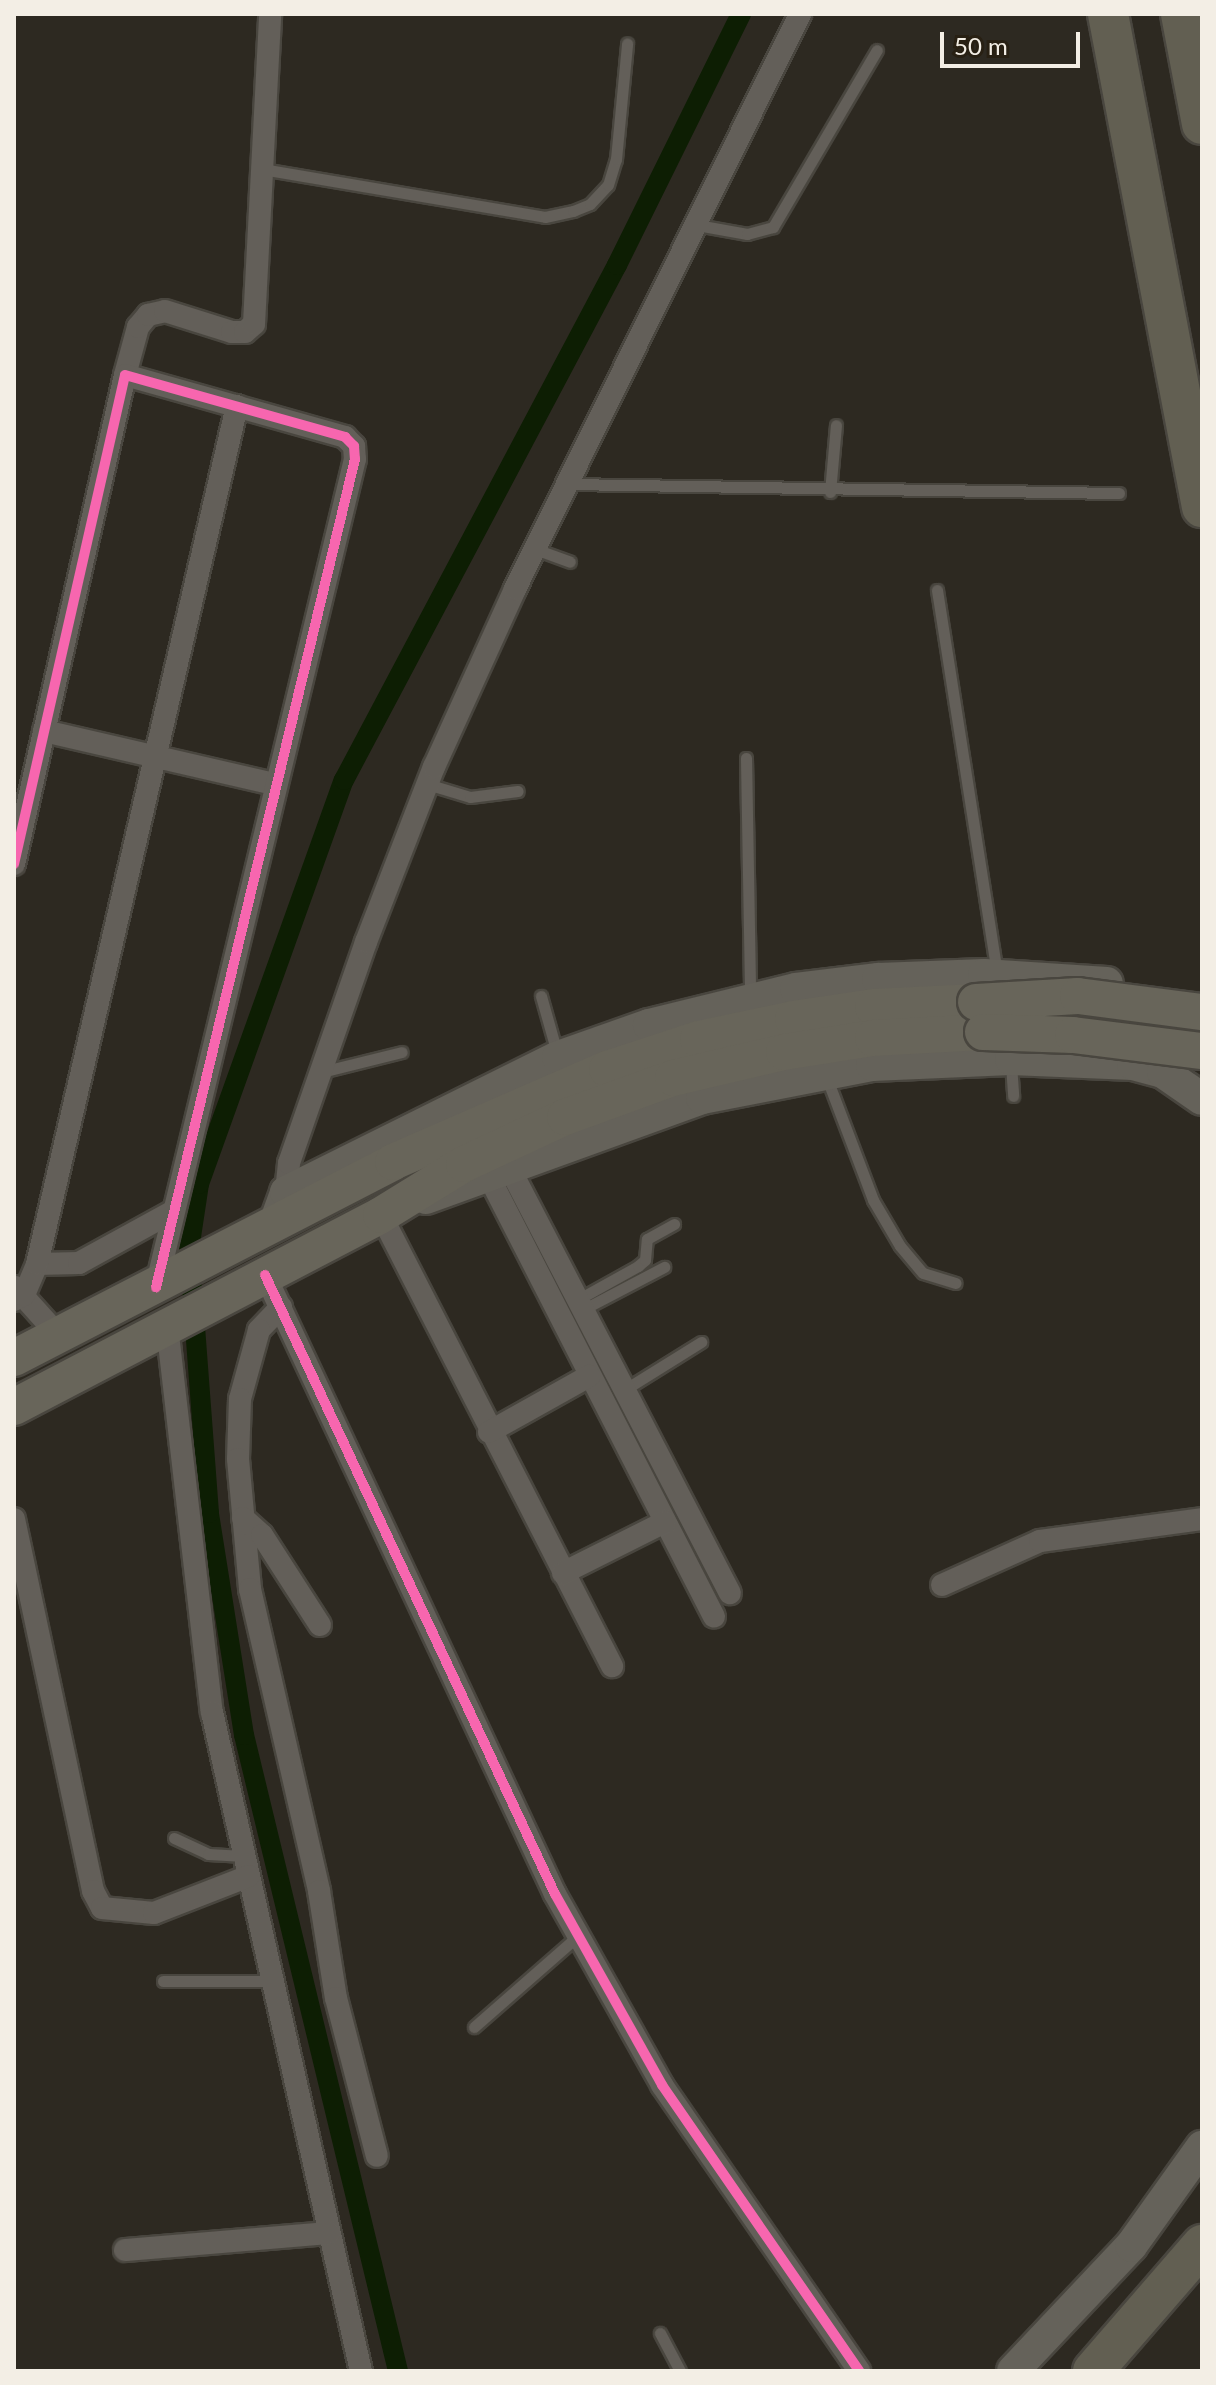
<!DOCTYPE html>
<style>
body{margin:0}
#map{position:relative;width:1216px;height:2385px;overflow:hidden;background:#2d2921;font-family:Lato,sans-serif}
div>[style]{position:absolute}
.canal>*{height:20px;margin:-10px;padding:0 10px;transform-origin:10px;border-radius:10px;background:#0d1e03}
.roads{filter:drop-shadow(2px 0 #49463f) drop-shadow(-2px 0 #49463f) drop-shadow(0 2px #49463f) drop-shadow(0 -2px #49463f)}
.lane>*{height:11px;margin:-5.5px;padding:0 5.5px;transform-origin:5.5px;border-radius:5.5px;background:#635f59}
.street>*{height:22px;margin:-11px;padding:0 11px;transform-origin:11px;border-radius:11px;background:#635f59}
.secondary>*{height:32px;margin:-16px;padding:0 16px;transform-origin:16px;border-radius:16px;background:#65625a}
.primary>*{height:36px;margin:-18px;padding:0 18px;transform-origin:18px;border-radius:18px;background:#68655a}
.highway>*{height:40px;margin:-20px;padding:0 20px;transform-origin:20px;border-radius:20px;background:#625f52}
.bridges{filter:drop-shadow(2px 0 #49463f) drop-shadow(-2px 0 #49463f) drop-shadow(0 2px #49463f) drop-shadow(0 -2px #49463f)}
.primary-bridge>*{height:36px;margin:-18px;padding:0 18px;transform-origin:18px;border-radius:18px;background:#68655a}
.cycleway>*{height:10px;margin:-5px;padding:0 5px;transform-origin:5px;border-radius:5px;background:#f766af}
span{translate:-50% -50%;white-space:nowrap;text-align:center;line-height:1.15;-webkit-text-stroke:6px #282013;paint-order:stroke}
.frame{position:absolute;inset:0;border:16px solid #f3eee5;pointer-events:none}
.scale{position:absolute;left:940px;top:32px;width:140px;height:36px;box-sizing:border-box;border:4px solid #f3eee5;border-top:0;padding-left:10px;font-size:24px;line-height:28px;white-space:nowrap;color:#f3eee5;-webkit-text-stroke:6px #282013;paint-order:stroke}
</style>
<div id="map">
<div class="canal">
<i style="left:398px;top:2371px;width:654px;rotate:-103.61deg"></i>
<i style="left:244px;top:1735px;width:225px;rotate:-99deg"></i>
<i style="left:209px;top:1513px;width:264px;rotate:-94.3deg"></i>
<i style="left:189px;top:1250px;width:67px;rotate:-81.4deg"></i>
<i style="left:199px;top:1184px;width:429px;rotate:-70.3deg"></i>
<i style="left:344px;top:780px;width:583px;rotate:-62.07deg"></i>
<i style="left:617px;top:265px;width:280px;rotate:-63.7deg"></i>
</div>
<div class="roads">
<div class="lane">
<i style="left:262px;top:169px;width:287px;rotate:9.6deg"></i>
<i style="left:545px;top:217px;width:29px;rotate:-12deg"></i>
<i style="left:573px;top:211px;width:18px;rotate:-22deg"></i>
<i style="left:590px;top:204px;width:26px;rotate:-47deg"></i>
<i style="left:608px;top:185px;width:27px;rotate:-73deg"></i>
<i style="left:616px;top:159px;width:116px;rotate:-84.5deg"></i>
<i style="left:697px;top:225px;width:51px;rotate:10.2deg"></i>
<i style="left:747px;top:234px;width:27px;rotate:-15deg"></i>
<i style="left:773px;top:227px;width:205px;rotate:-59.6deg"></i>
<i style="left:568px;top:484px;width:551px;rotate:0.94deg"></i>
<i style="left:830px;top:492px;width:67px;rotate:-84.9deg"></i>
<i style="left:535px;top:549px;width:37px;rotate:20deg"></i>
<i style="left:937px;top:590px;width:386px;rotate:81.1deg"></i>
<i style="left:746px;top:758px;width:238px;rotate:89deg"></i>
<i style="left:427px;top:784px;width:45px;rotate:16.8deg"></i>
<i style="left:470px;top:797px;width:48px;rotate:-7.1deg"></i>
<i style="left:541px;top:996px;width:59px;rotate:74.3deg"></i>
<i style="left:1011px;top:1064px;width:32px;rotate:86deg"></i>
<i style="left:321px;top:1072px;width:83px;rotate:-13.9deg"></i>
<i style="left:826px;top:1076px;width:133px;rotate:69.2deg"></i>
<i style="left:873px;top:1200px;width:53px;rotate:59.6deg"></i>
<i style="left:900px;top:1246px;width:35px;rotate:50deg"></i>
<i style="left:923px;top:1273px;width:34px;rotate:17deg"></i>
<i style="left:577px;top:1300px;width:70px;rotate:-29.1deg"></i>
<i style="left:638px;top:1266px;width:9px;rotate:-41deg"></i>
<i style="left:645px;top:1260px;width:21px;rotate:-85deg"></i>
<i style="left:647px;top:1239px;width:31px;rotate:-29deg"></i>
<i style="left:582px;top:1310px;width:93px;rotate:-27.7deg"></i>
<i style="left:624px;top:1390px;width:91px;rotate:-31.9deg"></i>
<i style="left:174px;top:1838px;width:38px;rotate:25deg"></i>
<i style="left:208px;top:1854px;width:36px;rotate:3deg"></i>
<i style="left:163px;top:1981px;width:109px"></i>
<i style="left:474px;top:2027px;width:138px;rotate:-41.2deg"></i>
<i style="left:660px;top:2333px;width:43px;rotate:62.2deg"></i>
</div>
<div class="street">
<i style="left:125px;top:375px;width:50px;rotate:-74.8deg"></i>
<i style="left:138px;top:327px;width:16px;rotate:-50deg"></i>
<i style="left:148px;top:315px;width:17px;rotate:-13deg"></i>
<i style="left:165px;top:311px;width:70px;rotate:17.4deg"></i>
<i style="left:232px;top:332px;width:13px"></i>
<i style="left:245px;top:332px;width:12px;rotate:-42deg"></i>
<i style="left:254px;top:324px;width:310px;rotate:-87deg"></i>
<i style="left:44px;top:731px;width:235px;rotate:13deg"></i>
<i style="left:14px;top:864px;width:501px;rotate:-77.21deg"></i>
<i style="left:125px;top:375px;width:229px;rotate:15.7deg"></i>
<i style="left:345px;top:437px;width:13px;rotate:45deg"></i>
<i style="left:354px;top:446px;width:13px;rotate:86deg"></i>
<i style="left:355px;top:459px;width:852px;rotate:103.51deg"></i>
<i style="left:509px;top:1167px;width:480px;rotate:62.6deg"></i>
<i style="left:488px;top:1175px;width:496px;rotate:62.9deg"></i>
<i style="left:286px;top:1192px;width:29px;rotate:-84deg"></i>
<i style="left:289px;top:1163px;width:234px;rotate:-70.8deg"></i>
<i style="left:366px;top:942px;width:188px;rotate:-68.8deg"></i>
<i style="left:434px;top:767px;width:196px;rotate:-65.5deg"></i>
<i style="left:515px;top:589px;width:642px;rotate:-63.63deg"></i>
<i style="left:381px;top:1215px;width:507px;rotate:62.88deg"></i>
<i style="left:37px;top:1264px;width:42px;rotate:-1.4deg"></i>
<i style="left:79px;top:1263px;width:104px;rotate:-28.8deg"></i>
<i style="left:265px;top:1275px;width:684px;rotate:64.9deg"></i>
<i style="left:555px;top:1894px;width:219px;rotate:60.7deg"></i>
<i style="left:662px;top:2085px;width:347px;rotate:55.4deg"></i>
<i style="left:15px;top:1287px;width:67px;rotate:48deg"></i>
<i style="left:14px;top:1300px;width:11px;rotate:-27deg"></i>
<i style="left:24px;top:1295px;width:34px;rotate:-67deg"></i>
<i style="left:37px;top:1264px;width:881px;rotate:-76.88deg"></i>
<i style="left:281px;top:1307px;width:32px;rotate:134deg"></i>
<i style="left:259px;top:1330px;width:72px;rotate:105.4deg"></i>
<i style="left:240px;top:1399px;width:60px;rotate:91.9deg"></i>
<i style="left:238px;top:1459px;width:131px;rotate:84.7deg"></i>
<i style="left:250px;top:1589px;width:310px;rotate:77.1deg"></i>
<i style="left:319px;top:1891px;width:108px;rotate:81deg"></i>
<i style="left:336px;top:1998px;width:163px;rotate:75.5deg"></i>
<i style="left:167px;top:1326px;width:389px;rotate:83.4deg"></i>
<i style="left:212px;top:1712px;width:676px;rotate:77.26deg"></i>
<i style="left:489px;top:1432px;width:115px;rotate:-29.2deg"></i>
<i style="left:243px;top:1518px;width:25px;rotate:42deg"></i>
<i style="left:262px;top:1535px;width:107px;rotate:57.2deg"></i>
<i style="left:14px;top:1519px;width:380px;rotate:78deg"></i>
<i style="left:93px;top:1891px;width:19px;rotate:62deg"></i>
<i style="left:102px;top:1908px;width:52px;rotate:5.5deg"></i>
<i style="left:154px;top:1913px;width:102px;rotate:-21.3deg"></i>
<i style="left:563px;top:1573px;width:114px;rotate:-26.6deg"></i>
<i style="left:942px;top:1585px;width:107px;rotate:-24.2deg"></i>
<i style="left:1040px;top:1541px;width:163px;rotate:-7.7deg"></i>
<i style="left:125px;top:2250px;width:205px;rotate:-4.8deg"></i>
</div>
<div class="secondary">
<i style="left:426px;top:1198px;width:294px;rotate:-19.9deg"></i>
<i style="left:702px;top:1098px;width:173px;rotate:-11deg"></i>
<i style="left:872px;top:1065px;width:139px;rotate:-2.5deg"></i>
<i style="left:1011px;top:1059px;width:122px;rotate:2.3deg"></i>
<i style="left:1133px;top:1064px;width:31px;rotate:15deg"></i>
<i style="left:1163px;top:1072px;width:47px;rotate:34.7deg"></i>
<i style="left:275px;top:1223px;width:33px;rotate:-70deg"></i>
<i style="left:286px;top:1192px;width:304px;rotate:-26.4deg"></i>
<i style="left:558px;top:1057px;width:96px;rotate:-19.4deg"></i>
<i style="left:649px;top:1025px;width:151px;rotate:-13.8deg"></i>
<i style="left:796px;top:989px;width:83px;rotate:-7deg"></i>
<i style="left:878px;top:979px;width:106px;rotate:-2.2deg"></i>
<i style="left:984px;top:975px;width:123px;rotate:3.7deg"></i>
<i style="left:1013px;top:2371px;width:172px;rotate:-46.7deg"></i>
<i style="left:1131px;top:2246px;width:122px;rotate:-54.4deg"></i>
</div>
<div class="primary">
<i style="left:14px;top:1358px;width:427px;rotate:-27.3deg"></i>
<i style="left:393px;top:1162px;width:233px;rotate:-23.5deg"></i>
<i style="left:607px;top:1069px;width:96px;rotate:-18.2deg"></i>
<i style="left:698px;top:1039px;width:97px;rotate:-11.9deg"></i>
<i style="left:793px;top:1019px;width:81px;rotate:-8.5deg"></i>
<i style="left:873px;top:1007px;width:103px;rotate:-2.8deg"></i>
<i style="left:14px;top:1407px;width:414px;rotate:-27.6deg"></i>
<i style="left:381px;top:1215px;width:97px;rotate:-31.6deg"></i>
<i style="left:464px;top:1164px;width:111px;rotate:-25deg"></i>
<i style="left:565px;top:1117px;width:115px;rotate:-19.9deg"></i>
<i style="left:673px;top:1078px;width:114px;rotate:-13.2deg"></i>
<i style="left:784px;top:1052px;width:90px;rotate:-8.9deg"></i>
<i style="left:873px;top:1038px;width:110px;rotate:-3.1deg"></i>
</div>
<div class="highway">
<i style="left:1108px;top:14px;width:502px;rotate:79.21deg"></i>
<i style="left:1181px;top:14px;width:112px;rotate:79.2deg"></i>
<i style="left:1093px;top:2371px;width:167px;rotate:-49.1deg"></i>
</div>
</div>
<div class="bridges">
<div class="primary-bridge">
<i style="left:976px;top:1002px;width:102px;rotate:-3.4deg"></i>
<i style="left:1078px;top:996px;width:125px;rotate:7.4deg"></i>
<i style="left:983px;top:1032px;width:90px;rotate:1.9deg"></i>
<i style="left:1073px;top:1035px;width:130px;rotate:7.1deg"></i>
</div>
</div>
<div class="cycleway">
<i style="left:14px;top:864px;width:501px;rotate:-77.21deg"></i>
<i style="left:125px;top:375px;width:229px;rotate:15.7deg"></i>
<i style="left:345px;top:437px;width:13px;rotate:45deg"></i>
<i style="left:354px;top:446px;width:13px;rotate:86deg"></i>
<i style="left:355px;top:459px;width:852px;rotate:103.51deg"></i>
<i style="left:265px;top:1275px;width:684px;rotate:64.9deg"></i>
<i style="left:555px;top:1894px;width:219px;rotate:60.7deg"></i>
<i style="left:662px;top:2085px;width:347px;rotate:55.4deg"></i>
</div>
<div class="frame"></div>
<div class="scale">50 m</div>
</div>
